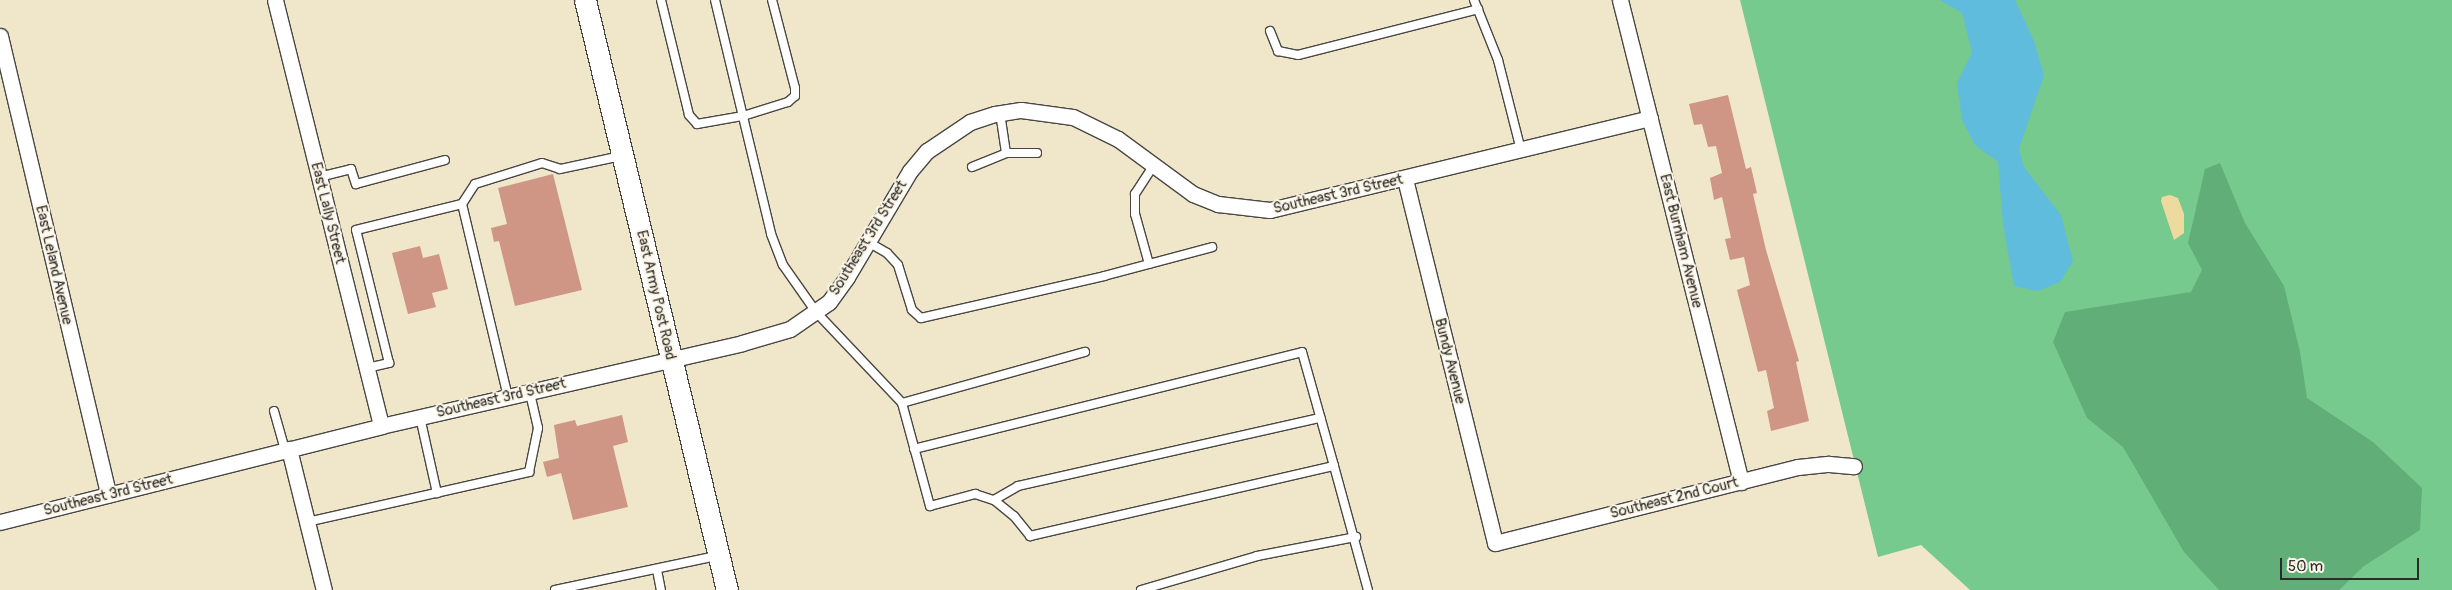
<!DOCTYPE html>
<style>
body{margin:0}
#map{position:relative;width:2452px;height:590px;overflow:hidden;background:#f0e7cb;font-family:Pangolin,sans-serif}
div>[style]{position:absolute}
.green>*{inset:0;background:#77ca8d}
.forest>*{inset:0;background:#61ae78}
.sand>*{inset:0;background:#eeda9e}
.water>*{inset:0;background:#5fbcdd}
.building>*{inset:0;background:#cf9585}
.roads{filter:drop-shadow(1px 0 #494743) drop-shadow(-1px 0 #494743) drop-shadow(0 1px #494743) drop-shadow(0 -1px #494743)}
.lane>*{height:8px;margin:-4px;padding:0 4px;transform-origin:4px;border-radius:4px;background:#fff}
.street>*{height:15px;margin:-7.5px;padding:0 7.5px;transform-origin:7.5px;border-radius:7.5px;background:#fff}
.secondary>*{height:21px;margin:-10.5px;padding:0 10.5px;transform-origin:10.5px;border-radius:10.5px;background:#fff}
span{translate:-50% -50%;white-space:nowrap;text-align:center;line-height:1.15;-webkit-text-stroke:4px #fcf5e5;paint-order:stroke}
.street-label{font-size:15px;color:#2b2b2b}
.scale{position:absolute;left:2280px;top:558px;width:139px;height:22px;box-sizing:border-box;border:2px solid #2b2b2b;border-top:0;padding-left:6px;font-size:15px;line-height:18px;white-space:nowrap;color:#2b2b2b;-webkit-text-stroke:4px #fcf5e5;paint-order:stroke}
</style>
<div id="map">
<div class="green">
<i style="clip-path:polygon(1740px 0,2452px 0,2452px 590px,1970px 590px,1921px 545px,1878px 557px)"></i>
</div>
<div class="forest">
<i style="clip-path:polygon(2220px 163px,2245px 223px,2284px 286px,2300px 352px,2307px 398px,2373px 442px,2422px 488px,2420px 530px,2364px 566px,2339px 590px,2219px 590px,2184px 552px,2123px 447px,2087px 418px,2053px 342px,2065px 312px,2191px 292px,2202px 270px,2188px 243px,2205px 169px)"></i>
</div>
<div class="sand">
<i style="clip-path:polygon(2170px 195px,2178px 198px,2184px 214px,2184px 233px,2174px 240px,2161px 201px,2162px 197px)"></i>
</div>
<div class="water">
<i style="clip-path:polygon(1940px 0,2015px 0,2034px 41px,2044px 75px,2019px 149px,2024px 167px,2061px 215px,2073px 261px,2060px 282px,2038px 291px,2014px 286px,2003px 225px,1998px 162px,1975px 145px,1962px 120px,1957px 83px,1972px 52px,1962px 13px)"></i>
</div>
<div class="building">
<i style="clip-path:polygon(1728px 95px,1746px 169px,1751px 167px,1757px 193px,1753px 194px,1766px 250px,1799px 361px,1796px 362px,1809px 421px,1771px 431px,1767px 411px,1774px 408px,1766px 370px,1758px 372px,1737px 290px,1750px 285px,1744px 257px,1730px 260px,1725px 239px,1731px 238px,1722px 197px,1714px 200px,1710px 178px,1722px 173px,1716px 146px,1708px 147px,1702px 124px,1694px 125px,1689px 104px)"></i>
<i style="clip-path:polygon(553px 174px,582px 290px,515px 306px,499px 241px,494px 242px,491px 228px,507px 224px,498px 188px)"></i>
<i style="clip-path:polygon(420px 246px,423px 258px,439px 254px,448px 289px,432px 293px,436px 307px,408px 314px,392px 253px)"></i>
<i style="clip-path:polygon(622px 415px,628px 442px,613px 446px,628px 507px,573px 520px,561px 473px,547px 477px,543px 462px,559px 458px,554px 425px,575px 420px,577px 426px)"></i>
</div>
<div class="roads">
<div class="lane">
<i style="left:661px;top:0;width:118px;rotate:76.3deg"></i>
<i style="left:689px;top:115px;width:12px;rotate:48deg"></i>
<i style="left:697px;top:124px;width:47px;rotate:-9.9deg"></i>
<i style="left:743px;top:116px;width:47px;rotate:-17.3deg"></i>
<i style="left:788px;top:102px;width:9px;rotate:-41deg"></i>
<i style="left:795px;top:96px;width:8px;rotate:-90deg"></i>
<i style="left:795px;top:88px;width:91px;rotate:-104.6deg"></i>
<i style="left:715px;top:0;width:241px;rotate:76.5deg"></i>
<i style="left:771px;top:234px;width:33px;rotate:69deg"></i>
<i style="left:783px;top:265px;width:57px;rotate:54.9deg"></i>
<i style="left:816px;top:312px;width:125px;rotate:46.6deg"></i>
<i style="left:902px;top:403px;width:107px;rotate:74.8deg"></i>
<i style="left:930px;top:506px;width:47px;rotate:-14.9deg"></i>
<i style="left:975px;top:494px;width:20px;rotate:18deg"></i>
<i style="left:994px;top:500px;width:26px;rotate:39deg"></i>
<i style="left:1014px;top:516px;width:26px;rotate:51deg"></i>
<i style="left:1030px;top:536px;width:312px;rotate:-13deg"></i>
<i style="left:1334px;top:466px;width:129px;rotate:74.7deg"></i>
<i style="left:1474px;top:0;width:65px;rotate:68.2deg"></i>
<i style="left:1498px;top:60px;width:93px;rotate:75.7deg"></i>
<i style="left:1270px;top:31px;width:22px;rotate:68deg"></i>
<i style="left:1278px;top:51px;width:20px;rotate:11deg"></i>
<i style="left:1298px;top:55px;width:186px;rotate:-14.3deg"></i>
<i style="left:1006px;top:153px;width:31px"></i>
<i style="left:972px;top:167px;width:37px;rotate:-22deg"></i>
<i style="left:1006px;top:153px;width:40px;rotate:-98.5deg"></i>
<i style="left:319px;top:177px;width:33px;rotate:-14deg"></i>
<i style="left:351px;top:169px;width:16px;rotate:72deg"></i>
<i style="left:356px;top:184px;width:92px;rotate:-15.1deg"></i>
<i style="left:868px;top:242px;width:22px;rotate:30deg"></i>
<i style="left:887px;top:253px;width:16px;rotate:47deg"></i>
<i style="left:898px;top:265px;width:47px;rotate:72.7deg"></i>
<i style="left:912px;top:310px;width:12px;rotate:42deg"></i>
<i style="left:921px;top:318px;width:188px;rotate:-12.9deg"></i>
<i style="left:1104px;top:276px;width:112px;rotate:-15deg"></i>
<i style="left:1149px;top:264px;width:52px;rotate:-105.6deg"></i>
<i style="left:1135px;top:214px;width:20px;rotate:-90deg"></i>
<i style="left:1135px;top:194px;width:33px;rotate:-57deg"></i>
<i style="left:367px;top:368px;width:23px;rotate:-13deg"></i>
<i style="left:389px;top:363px;width:137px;rotate:-103.9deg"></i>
<i style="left:356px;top:230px;width:109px;rotate:-13.8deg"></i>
<i style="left:508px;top:397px;width:198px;rotate:-103.4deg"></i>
<i style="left:462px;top:204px;width:24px;rotate:-57deg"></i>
<i style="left:475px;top:184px;width:70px;rotate:-17.4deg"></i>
<i style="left:542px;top:163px;width:19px;rotate:18deg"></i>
<i style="left:560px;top:169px;width:62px;rotate:-12deg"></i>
<i style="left:902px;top:403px;width:190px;rotate:-15.6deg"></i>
<i style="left:274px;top:411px;width:41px;rotate:74.2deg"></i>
<i style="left:420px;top:417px;width:78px;rotate:77.4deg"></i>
<i style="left:914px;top:449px;width:400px;rotate:-14deg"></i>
<i style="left:1302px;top:352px;width:118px;rotate:74.3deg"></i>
<i style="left:994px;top:500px;width:28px;rotate:-30deg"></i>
<i style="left:1018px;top:486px;width:310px;rotate:-12.7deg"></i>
<i style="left:307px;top:522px;width:228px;rotate:-12.7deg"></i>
<i style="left:529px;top:472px;width:45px;rotate:-78.4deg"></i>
<i style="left:538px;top:428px;width:37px;rotate:-103deg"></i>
<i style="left:657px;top:570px;width:20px;rotate:79deg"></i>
<i style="left:555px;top:590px;width:166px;rotate:-11.9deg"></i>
<i style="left:1141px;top:590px;width:121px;rotate:-16.3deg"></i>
<i style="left:1257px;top:556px;width:101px;rotate:-10.9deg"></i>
</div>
<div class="street">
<i style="left:275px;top:0;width:439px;rotate:76deg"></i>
<i style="left:1620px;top:0;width:497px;rotate:75.9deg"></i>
<i style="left:0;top:36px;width:471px;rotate:76.7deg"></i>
<i style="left:1405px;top:179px;width:375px;rotate:76.1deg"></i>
<i style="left:1495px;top:543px;width:312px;rotate:-14.1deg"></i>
<i style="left:1798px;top:467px;width:31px;rotate:-6deg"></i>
<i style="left:1829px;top:464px;width:25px;rotate:5deg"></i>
<i style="left:289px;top:449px;width:145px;rotate:76.1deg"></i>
<i style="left:0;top:522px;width:393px;rotate:-14.1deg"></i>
<i style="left:381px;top:426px;width:370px;rotate:-12.9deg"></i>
<i style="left:742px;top:343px;width:50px;rotate:-16.3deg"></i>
<i style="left:790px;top:329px;width:47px;rotate:-34.7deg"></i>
<i style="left:829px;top:302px;width:31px;rotate:-54deg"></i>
<i style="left:847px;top:277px;width:123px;rotate:-59.3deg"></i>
<i style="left:910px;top:171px;width:26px;rotate:-50deg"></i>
<i style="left:927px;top:151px;width:52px;rotate:-34deg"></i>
<i style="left:970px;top:122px;width:26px;rotate:-18deg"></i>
<i style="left:995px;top:114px;width:26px;rotate:-9deg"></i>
<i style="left:1021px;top:110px;width:52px;rotate:7.7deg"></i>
<i style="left:1073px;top:117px;width:50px;rotate:26.1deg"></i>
<i style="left:1118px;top:139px;width:93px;rotate:36.3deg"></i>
<i style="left:1193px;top:194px;width:27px;rotate:22deg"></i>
<i style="left:1218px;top:204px;width:52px;rotate:6.6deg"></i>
<i style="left:1270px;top:210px;width:391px;rotate:-13.6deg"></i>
</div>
<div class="secondary">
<i style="left:585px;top:0;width:607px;rotate:76.47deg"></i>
</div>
</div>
<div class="street-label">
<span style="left:1338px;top:194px;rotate:-13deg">Southeast 3rd Street</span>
<span style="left:328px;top:213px;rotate:76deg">East Lally Street</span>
<span style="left:868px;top:238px;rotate:-58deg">Southeast 3rd Street</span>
<span style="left:1681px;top:241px;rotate:76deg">East Burnham Avenue</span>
<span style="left:54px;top:265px;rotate:77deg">East Leland Avenue</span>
<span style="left:656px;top:295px;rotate:77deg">East Army Post Road</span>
<span style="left:1450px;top:361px;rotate:76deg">Bundy Avenue</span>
<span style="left:501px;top:398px;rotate:-13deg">Southeast 3rd Street</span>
<span style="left:108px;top:495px;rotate:-14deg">Southeast 3rd Street</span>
<span style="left:1674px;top:498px;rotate:-14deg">Southeast 2nd Court</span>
</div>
<div class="scale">50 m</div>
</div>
